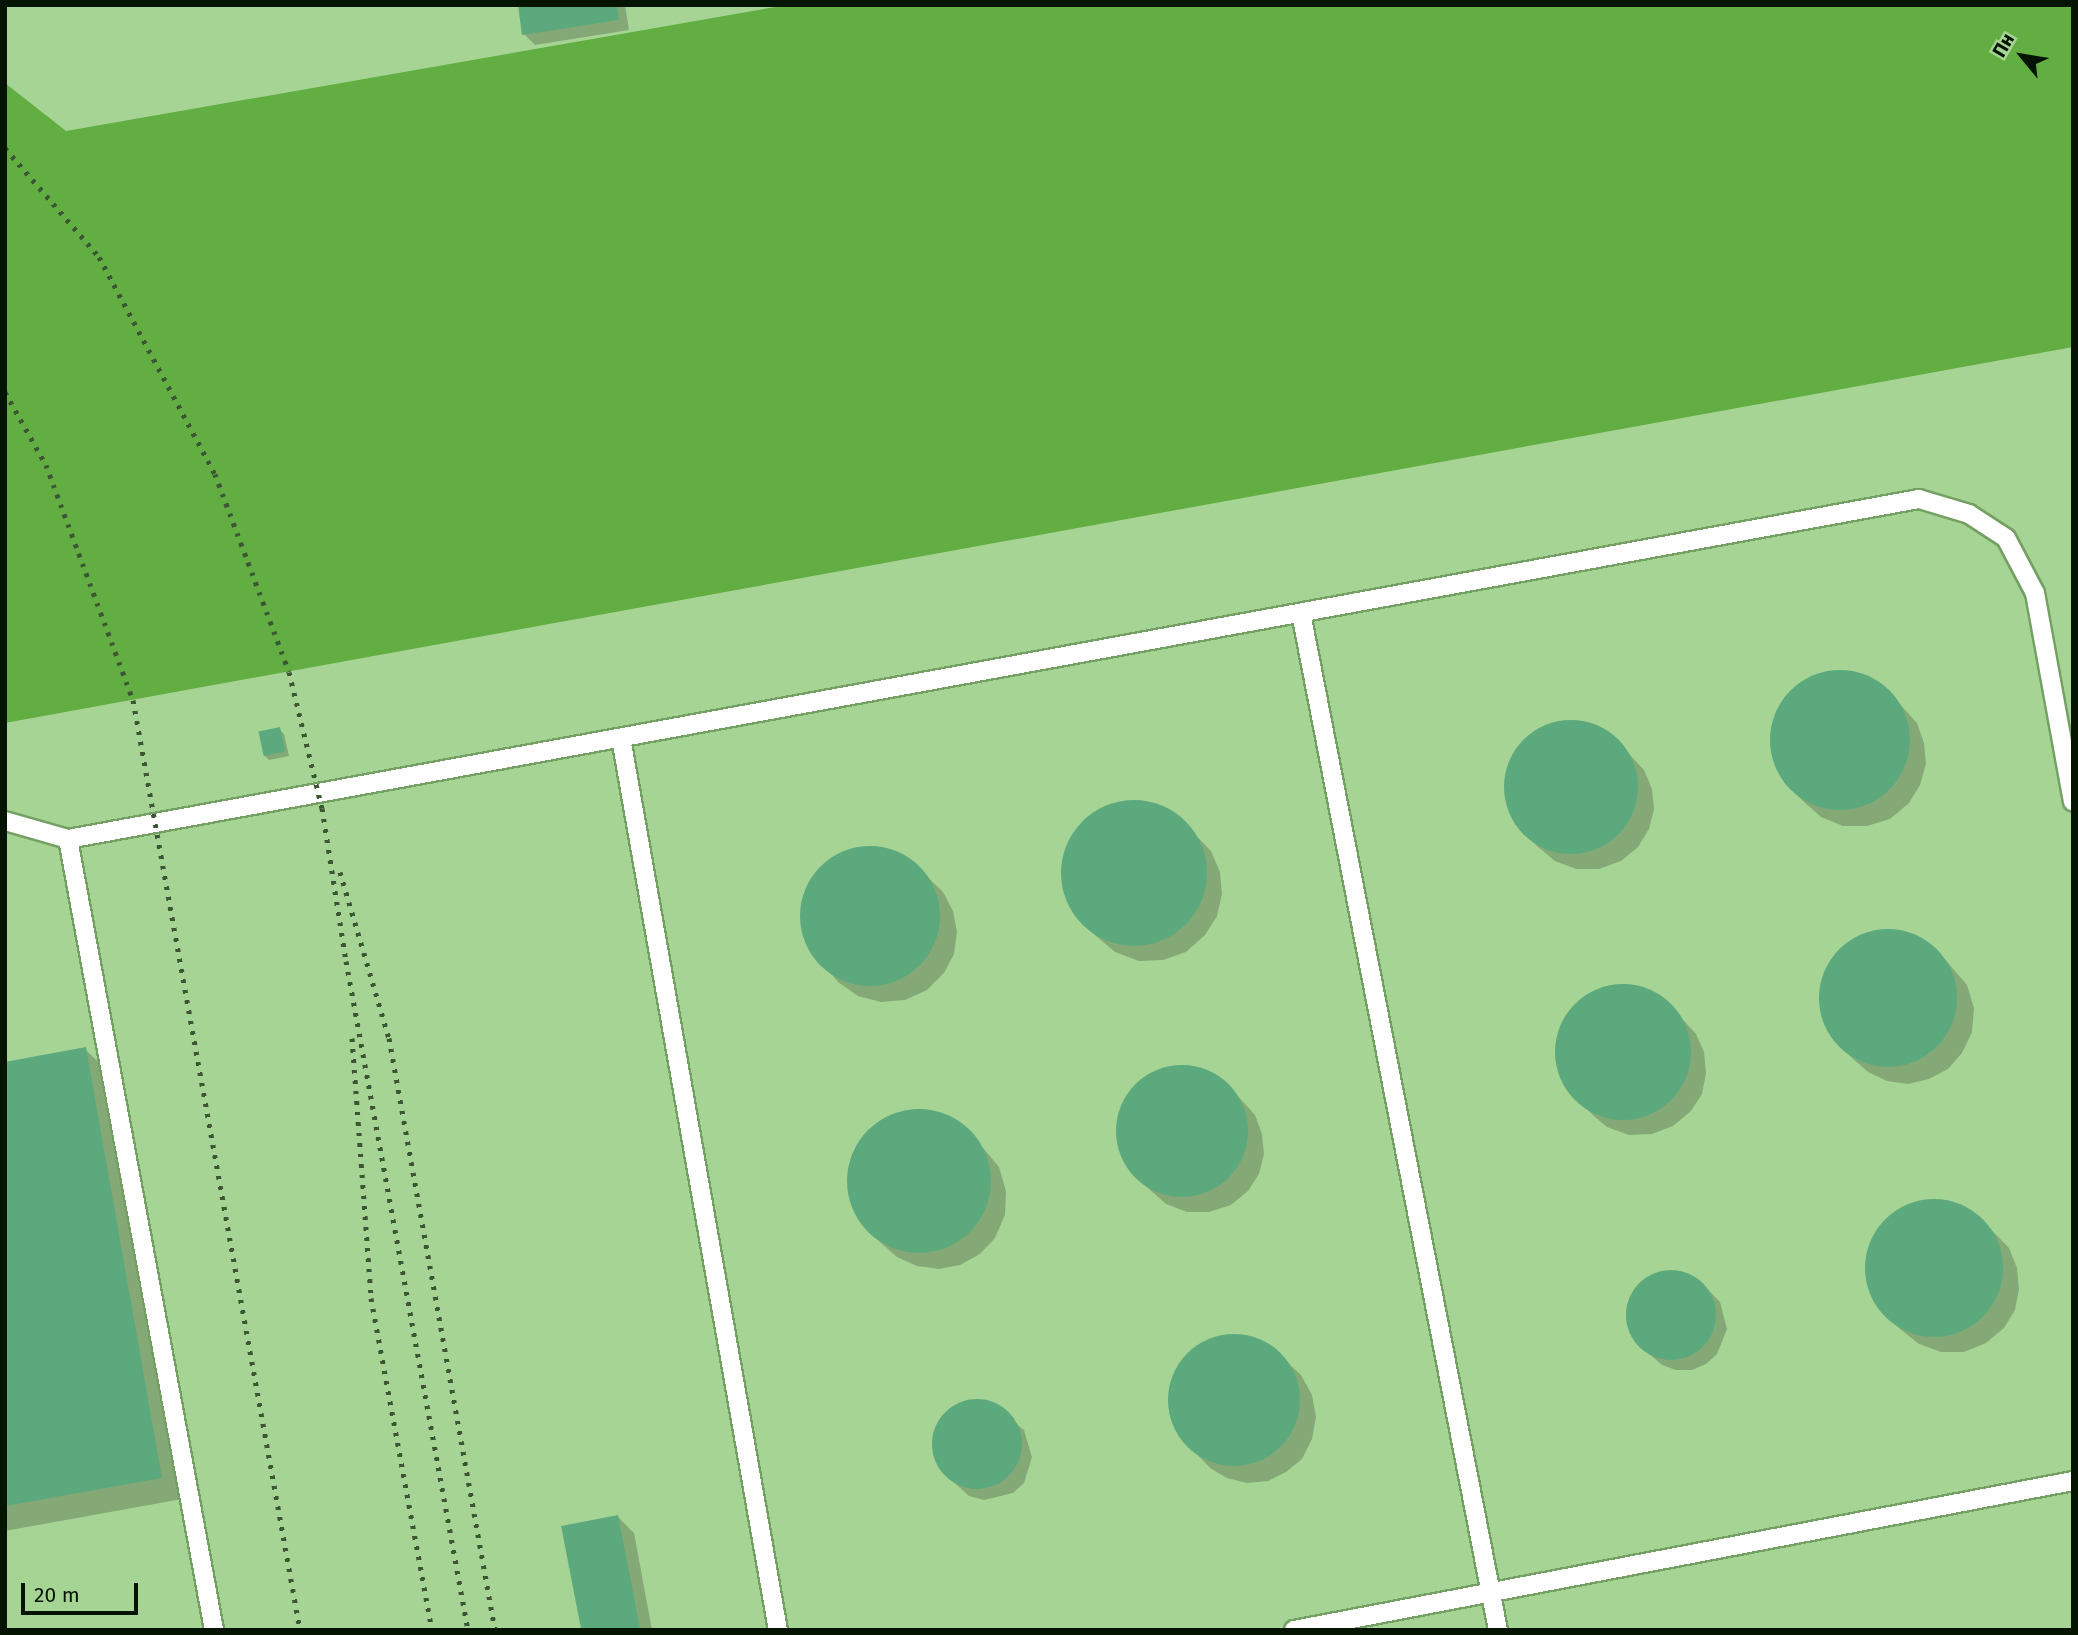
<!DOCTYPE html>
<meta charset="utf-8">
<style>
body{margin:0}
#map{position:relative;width:2078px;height:1635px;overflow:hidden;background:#a5d494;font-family:"Fira Sans",sans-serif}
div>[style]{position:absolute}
.green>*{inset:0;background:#62ae42}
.shadow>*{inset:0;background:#0003}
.building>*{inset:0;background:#5da97e;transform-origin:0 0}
.round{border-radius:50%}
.roads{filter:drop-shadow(2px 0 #74a064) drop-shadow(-2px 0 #74a064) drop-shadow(0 2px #74a064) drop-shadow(0 -2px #74a064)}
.lane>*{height:18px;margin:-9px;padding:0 9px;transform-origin:9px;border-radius:9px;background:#fff}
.rail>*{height:5px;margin-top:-2.5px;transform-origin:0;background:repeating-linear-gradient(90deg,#3c5634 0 3.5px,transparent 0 10.5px)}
span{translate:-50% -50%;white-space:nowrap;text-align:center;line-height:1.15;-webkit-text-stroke:5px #a5d494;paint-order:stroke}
.frame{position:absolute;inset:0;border:7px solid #041401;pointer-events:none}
.north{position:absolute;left:1987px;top:21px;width:70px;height:70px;-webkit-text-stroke:5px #a5d494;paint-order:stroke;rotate:300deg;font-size:19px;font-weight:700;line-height:28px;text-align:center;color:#041401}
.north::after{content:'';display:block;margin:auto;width:24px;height:32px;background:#041401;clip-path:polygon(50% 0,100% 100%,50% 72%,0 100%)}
.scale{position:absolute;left:21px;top:1583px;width:117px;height:32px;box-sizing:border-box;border:4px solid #041401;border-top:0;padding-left:9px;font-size:21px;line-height:24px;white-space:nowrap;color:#041401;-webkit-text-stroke:5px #a5d494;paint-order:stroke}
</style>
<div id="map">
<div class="green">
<i style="clip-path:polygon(787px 5px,2073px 5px,2073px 347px,5px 723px,5px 83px,66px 131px)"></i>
</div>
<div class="shadow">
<i style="clip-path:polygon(520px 5px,625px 5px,629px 30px,535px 45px,524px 34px)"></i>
<i style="clip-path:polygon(1847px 672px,1868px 677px,1886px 689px,1917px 723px,1924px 743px,1926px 764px,1920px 785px,1909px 803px,1890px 819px,1867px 826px,1843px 826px,1821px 817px,1803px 801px,1786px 784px,1774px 762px,1771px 739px,1776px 715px,1788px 695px,1805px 681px,1825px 673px)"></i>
<i style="clip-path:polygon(1576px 721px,1596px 726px,1613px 737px,1644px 770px,1652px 789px,1654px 809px,1649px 829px,1638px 847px,1621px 861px,1599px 869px,1576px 869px,1555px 861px,1537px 846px,1520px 829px,1509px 809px,1505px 787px,1509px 764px,1521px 744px,1537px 731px,1556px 723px)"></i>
<i style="clip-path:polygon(279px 729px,284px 734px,289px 756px,269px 760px,264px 755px)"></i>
<i style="clip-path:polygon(1138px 801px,1160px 806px,1179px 818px,1211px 851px,1220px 872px,1222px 894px,1217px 916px,1205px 935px,1186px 952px,1163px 960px,1139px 961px,1115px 952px,1096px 936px,1079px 919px,1066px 897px,1062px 873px,1066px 849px,1078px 827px,1096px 812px,1116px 803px)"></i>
<i style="clip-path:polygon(869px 847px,891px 850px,910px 860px,943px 892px,953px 911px,957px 932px,954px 954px,944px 973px,927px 990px,905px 1000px,881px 1002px,858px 996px,838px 982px,807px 945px,802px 922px,804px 898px,814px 877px,829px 861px,848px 851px)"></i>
<i style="clip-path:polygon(1893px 930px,1916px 935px,1936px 949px,1967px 985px,1974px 1008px,1972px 1032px,1962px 1053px,1948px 1069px,1929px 1079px,1908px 1084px,1887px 1081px,1868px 1072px,1852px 1058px,1834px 1040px,1824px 1022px,1820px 1001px,1823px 980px,1832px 960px,1848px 943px,1870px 933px)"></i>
<i style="clip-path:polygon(1627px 985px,1648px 990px,1665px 1000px,1696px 1034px,1704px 1052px,1706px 1073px,1702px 1094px,1691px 1111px,1673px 1126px,1652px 1134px,1629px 1135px,1607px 1127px,1595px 1117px,1572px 1095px,1560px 1075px,1556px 1052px,1560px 1030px,1572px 1009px,1587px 996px,1606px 988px)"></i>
<i style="clip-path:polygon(85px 1049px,107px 1071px,182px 1499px,5px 1531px,5px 1064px)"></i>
<i style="clip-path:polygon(1188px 1067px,1207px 1072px,1225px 1082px,1255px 1115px,1262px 1134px,1264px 1154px,1259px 1174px,1248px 1191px,1231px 1205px,1209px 1212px,1187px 1212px,1166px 1204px,1149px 1189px,1132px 1172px,1121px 1152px,1118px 1130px,1122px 1108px,1133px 1089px,1149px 1076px,1168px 1068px)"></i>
<i style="clip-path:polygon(924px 1110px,948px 1117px,968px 1130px,999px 1167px,1006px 1191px,1005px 1215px,995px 1238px,980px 1254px,960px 1265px,939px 1269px,917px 1266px,897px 1257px,880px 1242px,863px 1225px,852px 1205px,849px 1184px,851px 1162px,860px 1142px,877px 1124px,900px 1113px)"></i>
<i style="clip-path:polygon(1938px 1200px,1959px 1205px,1977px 1215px,2009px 1248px,2017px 1268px,2019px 1289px,2015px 1310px,2004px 1328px,1986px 1343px,1964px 1352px,1941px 1352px,1919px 1344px,1900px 1329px,1883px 1312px,1871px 1291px,1867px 1268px,1871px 1245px,1882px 1224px,1899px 1211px,1917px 1202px)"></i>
<i style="clip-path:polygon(1659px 1273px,1687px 1274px,1699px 1280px,1720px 1302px,1727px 1329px,1717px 1354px,1706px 1364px,1692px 1370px,1676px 1370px,1662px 1365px,1638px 1344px,1630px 1331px,1629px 1301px,1647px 1278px)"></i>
<i style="clip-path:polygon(1222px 1336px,1245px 1336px,1266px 1343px,1301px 1375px,1312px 1395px,1316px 1417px,1312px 1439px,1302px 1459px,1286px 1472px,1268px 1481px,1247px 1483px,1227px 1478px,1210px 1468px,1179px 1435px,1171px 1417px,1169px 1396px,1174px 1377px,1184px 1359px,1201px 1344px)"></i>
<i style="clip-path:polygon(964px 1403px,991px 1403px,1024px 1430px,1032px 1457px,1024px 1483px,1013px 1493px,984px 1500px,969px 1496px,946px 1475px,937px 1462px,933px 1447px,935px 1432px,952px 1409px)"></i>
<i style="clip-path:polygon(618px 1517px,634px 1533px,652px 1630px,583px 1630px)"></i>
</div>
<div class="building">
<i style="clip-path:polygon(518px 5px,617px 5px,619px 20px,522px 35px)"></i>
<i class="round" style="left:1770px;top:670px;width:140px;height:140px"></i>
<i class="round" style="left:1504px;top:720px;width:134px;height:134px"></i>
<i style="left:280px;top:727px;width:25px;height:22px;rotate:78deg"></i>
<i class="round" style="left:1061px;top:800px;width:146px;height:146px"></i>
<i class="round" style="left:800px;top:846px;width:140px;height:140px"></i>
<i class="round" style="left:1819px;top:929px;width:138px;height:138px"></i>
<i class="round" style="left:1555px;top:984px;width:136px;height:136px"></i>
<i style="clip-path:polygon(86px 1047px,162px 1478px,5px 1506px,5px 1062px)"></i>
<i class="round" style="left:1116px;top:1065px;width:132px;height:132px"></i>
<i class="round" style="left:847px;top:1109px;width:144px;height:144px"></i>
<i class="round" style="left:1865px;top:1199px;width:138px;height:138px"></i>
<i class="round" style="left:1626px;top:1270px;width:90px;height:90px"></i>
<i class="round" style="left:1168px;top:1334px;width:132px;height:132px"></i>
<i class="round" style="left:932px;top:1399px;width:90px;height:90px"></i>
<i style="left:618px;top:1515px;width:117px;height:58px;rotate:79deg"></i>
</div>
<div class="roads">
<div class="lane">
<i style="left:1301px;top:613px;width:1036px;rotate:79.04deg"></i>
<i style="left:621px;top:738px;width:906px;rotate:80.02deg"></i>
<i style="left:5px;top:821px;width:66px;rotate:15.9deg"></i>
<i style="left:68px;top:839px;width:1882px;rotate:-10.41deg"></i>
<i style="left:1919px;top:499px;width:52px;rotate:16.7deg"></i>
<i style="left:1969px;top:514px;width:44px;rotate:33deg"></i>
<i style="left:2006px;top:538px;width:62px;rotate:62.2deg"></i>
<i style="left:2035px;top:593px;width:212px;rotate:79.7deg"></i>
<i style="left:68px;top:839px;width:804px;rotate:79.54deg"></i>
<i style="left:1294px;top:1630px;width:793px;rotate:-10.83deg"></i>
</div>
</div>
<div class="rail">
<i style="left:5px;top:148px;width:144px;rotate:49.2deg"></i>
<i style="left:99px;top:257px;width:246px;rotate:61.9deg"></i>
<i style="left:215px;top:474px;width:211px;rotate:69.5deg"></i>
<i style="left:289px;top:672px;width:140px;rotate:76.4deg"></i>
<i style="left:322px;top:808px;width:155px;rotate:81.1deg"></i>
<i style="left:346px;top:961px;width:680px;rotate:79.67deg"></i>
<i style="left:5px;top:392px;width:84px;rotate:60.7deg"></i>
<i style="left:46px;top:465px;width:251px;rotate:69.7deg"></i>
<i style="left:133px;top:700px;width:945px;rotate:79.82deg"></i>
<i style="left:340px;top:872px;width:173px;rotate:73.6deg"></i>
<i style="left:389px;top:1038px;width:601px;rotate:79.85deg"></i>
<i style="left:352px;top:1038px;width:261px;rotate:85.8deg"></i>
<i style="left:371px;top:1298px;width:338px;rotate:79.6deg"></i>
</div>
<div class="frame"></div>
<div class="north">Пн</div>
<div class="scale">20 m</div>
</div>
